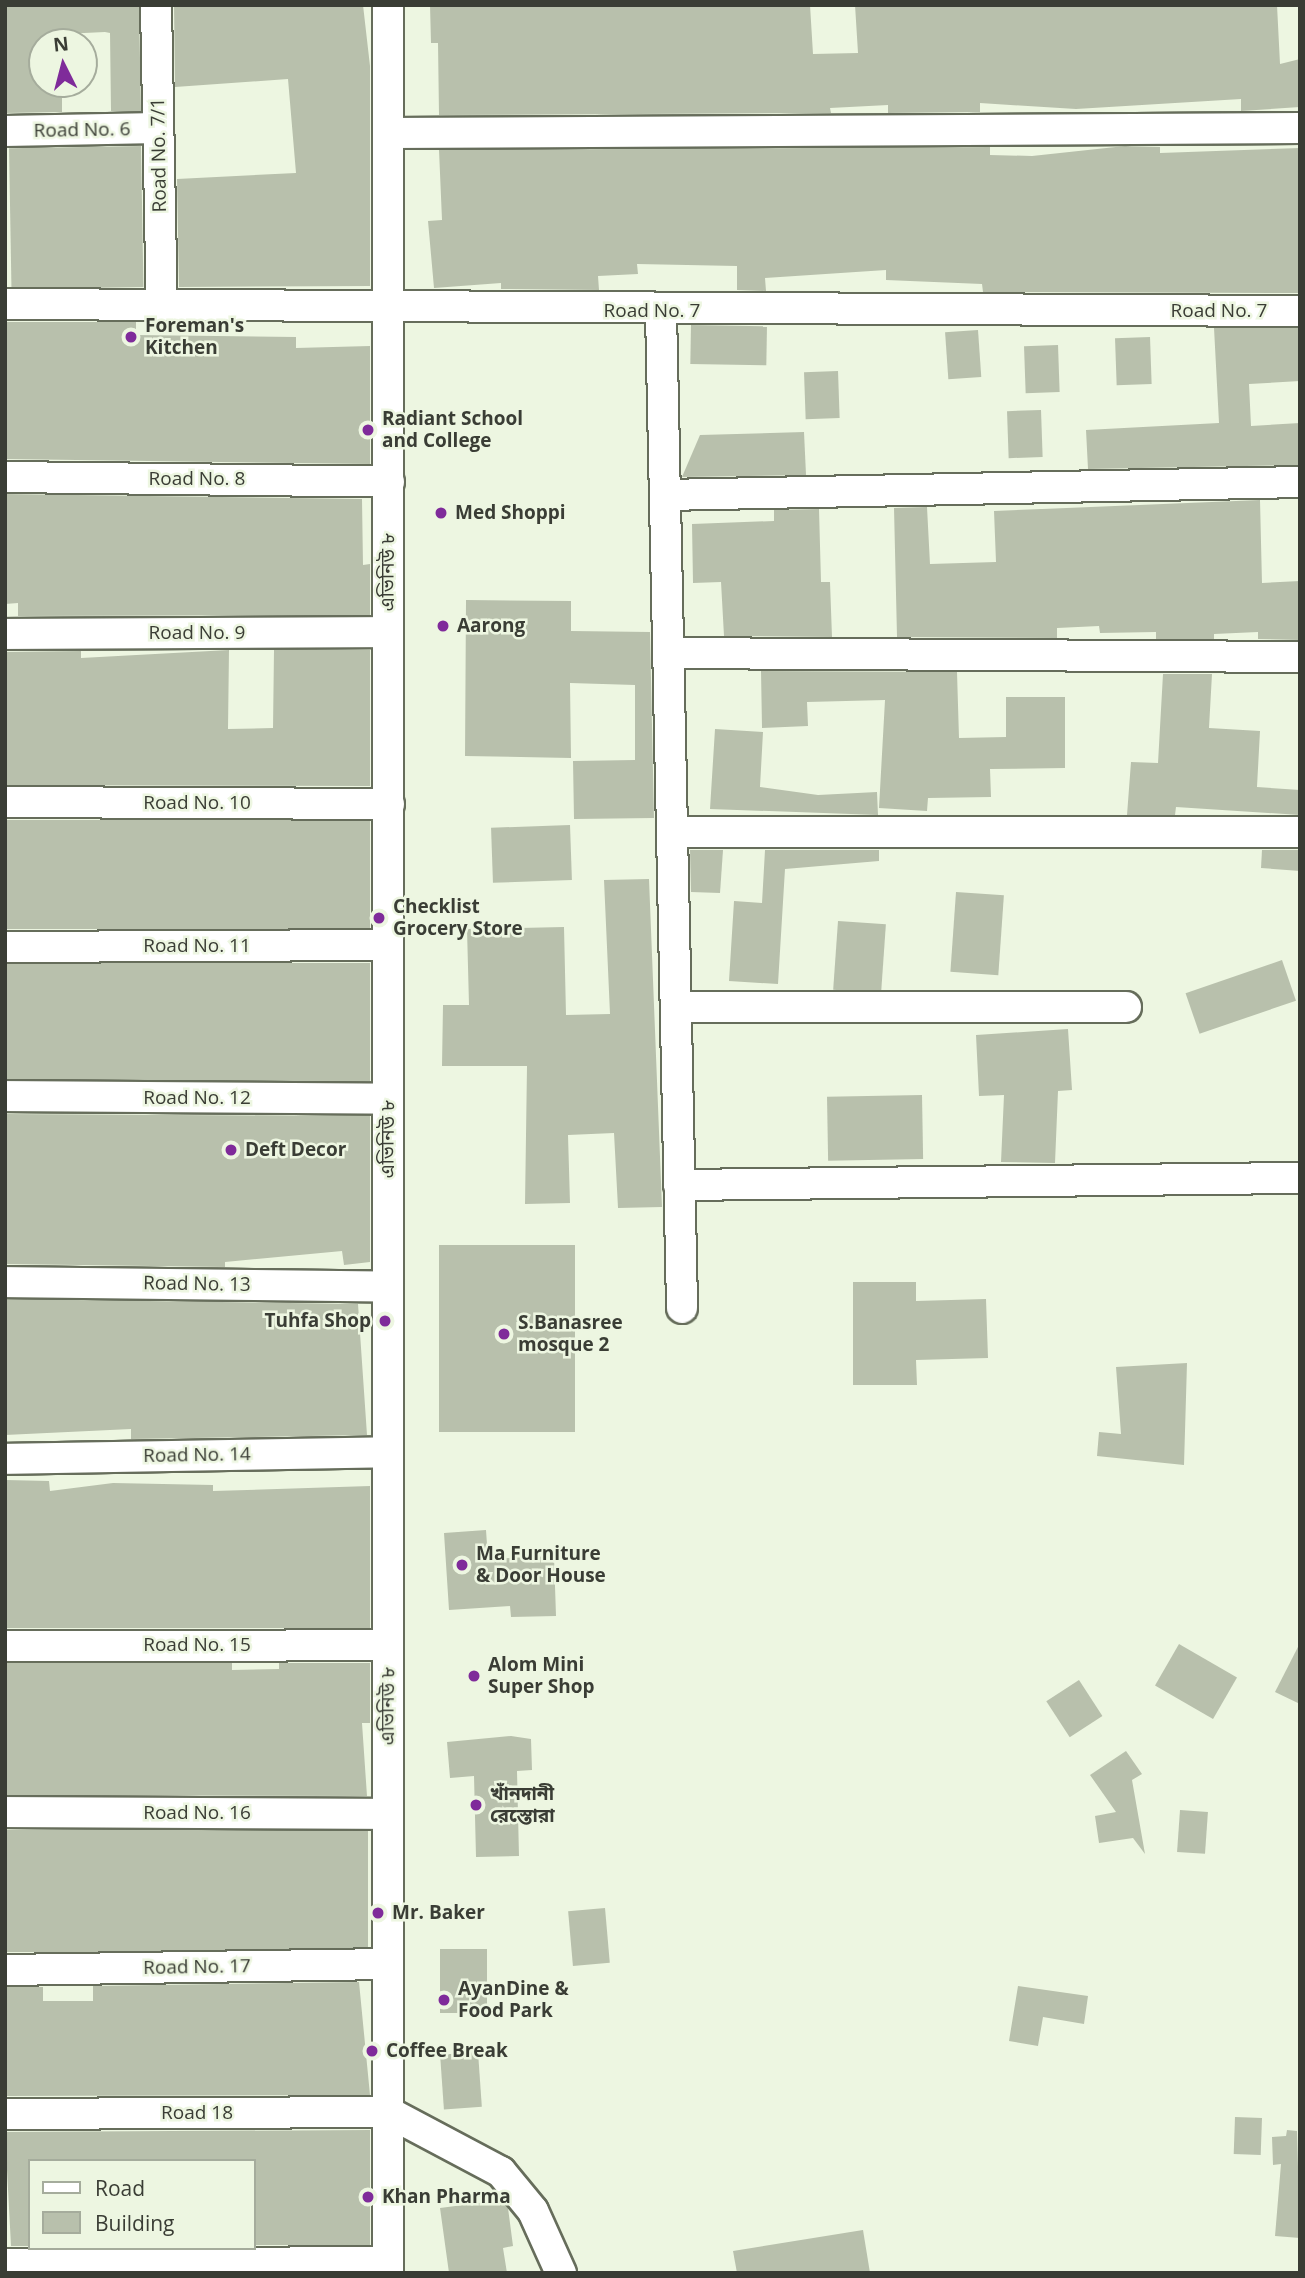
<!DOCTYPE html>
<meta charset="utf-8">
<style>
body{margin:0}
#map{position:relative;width:1305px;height:2278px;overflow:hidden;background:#edf6e1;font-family:"Open Sans","Noto Sans Bengali",sans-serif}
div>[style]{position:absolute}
.building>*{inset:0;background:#b8c0ac;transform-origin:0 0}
.roads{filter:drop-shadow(2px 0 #666d5b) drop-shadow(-2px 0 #666d5b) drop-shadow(0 2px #666d5b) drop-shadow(0 -2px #666d5b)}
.minor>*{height:30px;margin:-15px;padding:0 15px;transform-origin:15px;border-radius:15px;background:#fff}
.dots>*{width:19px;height:19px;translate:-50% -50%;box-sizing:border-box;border:4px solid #edf6e1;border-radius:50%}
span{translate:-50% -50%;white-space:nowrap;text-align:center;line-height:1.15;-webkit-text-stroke:5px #edf6e1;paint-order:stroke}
.street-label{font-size:19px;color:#3a3d35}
.poi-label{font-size:19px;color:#3a3d35;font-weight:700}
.left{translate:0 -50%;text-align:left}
.right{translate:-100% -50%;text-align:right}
.frame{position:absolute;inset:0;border:7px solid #3a3d35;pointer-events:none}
.legend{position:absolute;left:28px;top:2159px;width:228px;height:91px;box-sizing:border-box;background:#edf6e1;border:2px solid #a5ac9c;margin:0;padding:9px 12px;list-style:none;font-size:21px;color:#3a3d35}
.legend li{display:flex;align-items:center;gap:14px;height:35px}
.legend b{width:35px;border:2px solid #a5ac9c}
.north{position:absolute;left:28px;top:28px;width:70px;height:70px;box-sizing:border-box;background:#edf6e1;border:2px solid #a5ac9c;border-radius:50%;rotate:354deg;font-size:19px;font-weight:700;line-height:28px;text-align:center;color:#3a3d35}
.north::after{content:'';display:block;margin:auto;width:24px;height:32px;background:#7f2b9a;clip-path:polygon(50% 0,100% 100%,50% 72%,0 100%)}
</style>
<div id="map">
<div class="building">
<i style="clip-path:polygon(5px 5px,139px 5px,141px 111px,111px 111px,110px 33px,105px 32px,42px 35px,42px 84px,62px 84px,62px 112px,5px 113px)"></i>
<i style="clip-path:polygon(174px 5px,363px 5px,370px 66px,370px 286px,179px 287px,177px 179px,296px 173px,288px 79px,175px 87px)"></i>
<i style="clip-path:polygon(430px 5px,810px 5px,813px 54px,858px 53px,855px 5px,1277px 5px,1280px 64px,1300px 59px,1300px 107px,1241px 111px,1241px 99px,1076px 109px,980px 103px,980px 112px,888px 113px,888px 105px,830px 108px,831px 113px,439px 115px,438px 43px,431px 43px)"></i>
<i style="left:141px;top:146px;width:141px;height:132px;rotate:89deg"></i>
<i style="clip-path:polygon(1125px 146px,1160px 147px,1160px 153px,1300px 148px,1300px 293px,983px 292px,982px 284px,886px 280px,886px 270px,765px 278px,766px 291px,737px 290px,737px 266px,637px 264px,638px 274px,598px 276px,599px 290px,501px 289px,501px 283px,434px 288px,428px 221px,442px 220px,439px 150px,990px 147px,990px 155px,1032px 156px)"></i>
<i style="clip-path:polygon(5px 322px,136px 322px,136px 335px,296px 337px,296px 348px,370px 346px,370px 464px,5px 459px)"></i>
<i style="left:691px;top:325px;width:76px;height:39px;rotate:1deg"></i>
<i style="clip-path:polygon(1214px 328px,1298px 328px,1300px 381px,1249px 384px,1251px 426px,1300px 423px,1300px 465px,1088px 469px,1086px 430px,1219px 423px)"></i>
<i style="left:978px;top:330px;width:47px;height:33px;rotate:86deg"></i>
<i style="left:1150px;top:337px;width:47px;height:35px;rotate:88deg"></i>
<i style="left:1058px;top:345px;width:47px;height:34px;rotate:88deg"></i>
<i style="left:838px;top:371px;width:47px;height:34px;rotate:88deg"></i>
<i style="left:1041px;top:410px;width:47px;height:34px;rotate:88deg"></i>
<i style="clip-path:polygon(804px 432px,806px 475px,682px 477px,700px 435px)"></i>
<i style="clip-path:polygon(5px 494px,362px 499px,363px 565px,370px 564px,370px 615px,18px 616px,18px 603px,5px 604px)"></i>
<i style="clip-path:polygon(1260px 500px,1262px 583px,1300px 581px,1300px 640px,1258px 639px,1258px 632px,1214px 634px,1214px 639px,1156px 639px,1156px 632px,1100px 633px,1099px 626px,1057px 628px,1057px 638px,897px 637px,894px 508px,927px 507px,930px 564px,996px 562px,994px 511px)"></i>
<i style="clip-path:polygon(819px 509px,821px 582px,830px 582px,832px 637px,724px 636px,721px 582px,693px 583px,692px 524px,774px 521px,774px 510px)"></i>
<i style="clip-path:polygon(466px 600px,571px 601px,571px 631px,650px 632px,654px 818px,574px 819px,573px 761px,635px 760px,635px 685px,570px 683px,571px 758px,465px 756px)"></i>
<i style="clip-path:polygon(229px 650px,228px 729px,273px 728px,274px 650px,370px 650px,370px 786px,5px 785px,5px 652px,81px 651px,81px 658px)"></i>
<i style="clip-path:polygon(761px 671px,957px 672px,959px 738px,1006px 737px,1006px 697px,1065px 697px,1065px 768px,990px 769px,991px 797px,928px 798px,927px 811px,879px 808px,885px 700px,807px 702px,808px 726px,762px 728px)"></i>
<i style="clip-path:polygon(1163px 674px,1212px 674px,1209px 728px,1260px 731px,1257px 787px,1300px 790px,1300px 815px,1176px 807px,1175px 815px,1127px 815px,1131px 762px,1158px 763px)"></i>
<i style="clip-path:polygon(715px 729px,763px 732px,760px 787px,818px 795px,877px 792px,878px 815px,710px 809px)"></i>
<i style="left:5px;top:820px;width:365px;height:109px"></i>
<i style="left:570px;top:825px;width:55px;height:79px;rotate:88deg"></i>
<i style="clip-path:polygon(690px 850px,723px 850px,720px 893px,691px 892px)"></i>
<i style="clip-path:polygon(765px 850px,879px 850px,879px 861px,785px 869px,778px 984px,729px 981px,734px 901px,762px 903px)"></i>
<i style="clip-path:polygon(1262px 850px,1300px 850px,1300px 871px,1261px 868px)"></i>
<i style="clip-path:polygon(649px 879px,662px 1207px,618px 1208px,614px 1133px,568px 1135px,570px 1203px,525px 1204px,527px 1066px,442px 1066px,443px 1005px,469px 1005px,467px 929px,564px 927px,566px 1015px,610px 1014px,604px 880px)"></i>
<i style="left:956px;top:892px;width:48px;height:80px;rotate:4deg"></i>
<i style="left:838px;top:921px;width:48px;height:69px;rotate:4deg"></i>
<i style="left:1282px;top:960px;width:43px;height:102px;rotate:71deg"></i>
<i style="left:370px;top:963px;width:118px;height:365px;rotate:90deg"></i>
<i style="clip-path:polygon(1068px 1029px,1072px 1090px,1058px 1091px,1055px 1163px,1001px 1162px,1004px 1095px,979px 1096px,976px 1035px)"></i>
<i style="left:922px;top:1095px;width:64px;height:95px;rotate:89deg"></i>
<i style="clip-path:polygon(5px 1114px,370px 1116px,370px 1262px,344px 1265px,342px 1251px,225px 1262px,225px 1267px,5px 1264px)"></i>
<i style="left:439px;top:1245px;width:136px;height:187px"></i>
<i style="clip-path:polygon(853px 1282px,916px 1282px,916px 1301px,986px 1299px,988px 1358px,916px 1360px,917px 1385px,853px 1385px)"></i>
<i style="clip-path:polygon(5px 1299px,358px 1304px,367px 1435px,131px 1439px,131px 1429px,5px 1435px)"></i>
<i style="clip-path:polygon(1187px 1363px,1184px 1465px,1097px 1456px,1099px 1432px,1121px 1434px,1116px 1367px)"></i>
<i style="clip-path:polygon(6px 1480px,49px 1481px,50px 1491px,113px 1483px,213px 1485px,213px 1491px,370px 1486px,370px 1628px,5px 1628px)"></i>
<i style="clip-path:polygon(486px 1530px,488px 1559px,554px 1556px,556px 1616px,511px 1617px,510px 1606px,449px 1610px,444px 1533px)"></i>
<i style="clip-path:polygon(1300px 1643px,1300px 1704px,1275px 1692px)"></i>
<i style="left:1179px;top:1644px;width:67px;height:48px;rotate:30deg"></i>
<i style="clip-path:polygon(7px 1663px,232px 1663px,232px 1670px,279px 1669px,279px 1663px,370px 1663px,370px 1723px,362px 1723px,367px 1796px,5px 1795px)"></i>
<i style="left:1079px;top:1680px;width:43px;height:39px;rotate:57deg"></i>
<i style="clip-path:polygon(511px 1736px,531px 1739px,532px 1770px,517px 1771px,519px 1856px,476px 1857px,474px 1776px,450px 1778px,447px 1742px)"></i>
<i style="clip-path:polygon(1126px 1751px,1142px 1774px,1132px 1780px,1145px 1854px,1133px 1838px,1099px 1843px,1095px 1816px,1116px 1812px,1090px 1775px)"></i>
<i style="left:1180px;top:1810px;width:28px;height:42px;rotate:4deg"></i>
<i style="left:5px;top:1830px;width:363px;height:122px"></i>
<i style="left:605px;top:1908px;width:55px;height:37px;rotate:85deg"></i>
<i style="left:440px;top:1949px;width:47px;height:64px"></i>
<i style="clip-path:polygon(359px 1982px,370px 2095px,5px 2096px,5px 1987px,43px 1987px,43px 2001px,93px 2001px,93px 1986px)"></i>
<i style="clip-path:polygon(1018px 1986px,1088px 1996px,1084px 2024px,1043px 2017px,1038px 2046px,1009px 2041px)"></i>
<i style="left:478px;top:2052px;width:55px;height:38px;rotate:86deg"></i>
<i style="left:1235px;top:2117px;width:27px;height:37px;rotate:2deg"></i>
<i style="clip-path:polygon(370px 2130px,370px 2245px,254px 2245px,254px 2161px,30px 2161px,30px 2246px,11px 2246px,5px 2132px)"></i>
<i style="clip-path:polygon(1287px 2130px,1297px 2131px,1300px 2238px,1275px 2236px,1281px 2164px,1273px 2165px,1272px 2137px,1286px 2136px)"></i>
<i style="clip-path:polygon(502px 2200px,508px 2208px,513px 2246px,503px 2248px,507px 2273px,449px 2273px,440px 2208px)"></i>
<i style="clip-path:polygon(863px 2230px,870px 2273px,737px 2273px,733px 2251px)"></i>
</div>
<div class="roads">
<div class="minor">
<i style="left:156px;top:5px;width:299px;rotate:88.9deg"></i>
<i style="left:5px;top:131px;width:153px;rotate:-1.1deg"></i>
<i style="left:389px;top:133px;width:911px;rotate:-0.31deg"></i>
<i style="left:5px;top:304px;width:1295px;rotate:0.31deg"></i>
<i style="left:661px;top:311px;width:997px;rotate:88.79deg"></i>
<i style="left:5px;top:477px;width:384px;rotate:0.7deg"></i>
<i style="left:665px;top:495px;width:635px;rotate:-1.17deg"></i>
<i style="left:5px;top:634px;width:383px;rotate:-0.3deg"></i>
<i style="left:668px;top:653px;width:632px;rotate:0.36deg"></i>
<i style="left:5px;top:802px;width:384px;rotate:0.3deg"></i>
<i style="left:672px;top:832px;width:628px"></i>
<i style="left:5px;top:947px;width:383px;rotate:-0.3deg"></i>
<i style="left:676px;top:1007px;width:450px"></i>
<i style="left:5px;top:1096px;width:383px;rotate:0.4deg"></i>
<i style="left:679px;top:1185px;width:621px;rotate:-0.65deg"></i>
<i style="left:5px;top:1282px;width:383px;rotate:0.7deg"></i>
<i style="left:5px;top:1459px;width:383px;rotate:-1deg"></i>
<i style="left:5px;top:1646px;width:383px;rotate:-0.1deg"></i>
<i style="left:5px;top:1812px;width:383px;rotate:0.3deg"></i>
<i style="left:5px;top:1970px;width:383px;rotate:-0.9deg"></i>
<i style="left:5px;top:2114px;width:383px;rotate:-0.3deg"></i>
<i style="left:388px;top:2112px;width:128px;rotate:28deg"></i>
<i style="left:501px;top:2172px;width:50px;rotate:50.6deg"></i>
<i style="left:533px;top:2211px;width:68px;rotate:65.7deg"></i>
<i style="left:5px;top:2264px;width:383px;rotate:-0.3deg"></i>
<i style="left:388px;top:2273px;width:2268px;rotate:-90deg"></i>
</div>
</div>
<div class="dots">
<i style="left:131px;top:337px;background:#7f2b9a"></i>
<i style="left:368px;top:430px;background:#7f2b9a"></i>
<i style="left:441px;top:513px;background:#7f2b9a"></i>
<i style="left:443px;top:626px;background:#7f2b9a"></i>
<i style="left:379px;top:918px;background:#7f2b9a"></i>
<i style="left:231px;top:1150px;background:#7f2b9a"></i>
<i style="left:385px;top:1321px;background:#7f2b9a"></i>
<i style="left:504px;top:1334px;background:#7f2b9a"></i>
<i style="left:462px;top:1565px;background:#7f2b9a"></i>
<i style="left:474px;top:1676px;background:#7f2b9a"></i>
<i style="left:476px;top:1805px;background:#7f2b9a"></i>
<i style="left:378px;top:1913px;background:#7f2b9a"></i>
<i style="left:444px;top:2000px;background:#7f2b9a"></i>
<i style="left:372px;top:2051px;background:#7f2b9a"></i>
<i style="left:368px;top:2197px;background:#7f2b9a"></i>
</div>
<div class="street-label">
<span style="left:82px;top:130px;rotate:-1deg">Road No. 6</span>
<span style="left:159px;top:155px;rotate:-91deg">Road No. 7/1</span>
<span style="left:652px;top:311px">Road No. 7</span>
<span style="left:1219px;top:311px">Road No. 7</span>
<span style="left:197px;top:479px">Road No. 8</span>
<span style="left:388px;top:572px;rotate:-90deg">এভিনিউ ৮</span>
<span style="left:197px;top:633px">Road No. 9</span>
<span style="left:197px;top:803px">Road No. 10</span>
<span style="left:197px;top:946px">Road No. 11</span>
<span style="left:197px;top:1098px">Road No. 12</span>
<span style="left:388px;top:1139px;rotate:-90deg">এভিনিউ ৮</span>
<span style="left:197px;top:1284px;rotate:1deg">Road No. 13</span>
<span style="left:197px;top:1455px;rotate:-1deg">Road No. 14</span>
<span style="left:197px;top:1645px">Road No. 15</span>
<span style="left:388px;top:1706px;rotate:-90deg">এভিনিউ ৮</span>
<span style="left:197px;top:1813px">Road No. 16</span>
<span style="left:197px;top:1967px;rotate:-1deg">Road No. 17</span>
<span style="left:197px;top:2113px">Road 18</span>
</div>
<div class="poi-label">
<span class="left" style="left:145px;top:337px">Foreman's<br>Kitchen</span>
<span class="left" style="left:382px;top:430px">Radiant School<br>and College</span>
<span class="left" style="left:455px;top:513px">Med Shoppi</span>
<span class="left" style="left:457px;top:626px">Aarong</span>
<span class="left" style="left:393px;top:918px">Checklist<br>Grocery Store</span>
<span class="left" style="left:245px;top:1150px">Deft Decor</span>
<span class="right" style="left:371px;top:1321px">Tuhfa Shop</span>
<span class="left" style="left:518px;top:1334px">S.Banasree<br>mosque 2</span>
<span class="left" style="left:476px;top:1565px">Ma Furniture<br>&amp; Door House</span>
<span class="left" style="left:488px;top:1676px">Alom Mini<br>Super Shop</span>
<span class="left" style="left:490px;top:1805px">খাঁনদানী<br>রেস্তোরা</span>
<span class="left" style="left:392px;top:1913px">Mr. Baker</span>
<span class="left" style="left:458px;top:2000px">AyanDine &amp;<br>Food Park</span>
<span class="left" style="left:386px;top:2051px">Coffee Break</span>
<span class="left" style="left:382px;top:2197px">Khan Pharma</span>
</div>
<div class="frame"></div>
<ul class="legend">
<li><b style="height:9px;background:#fff"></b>Road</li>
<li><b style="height:19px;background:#b8c0ac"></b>Building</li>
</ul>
<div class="north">N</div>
</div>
